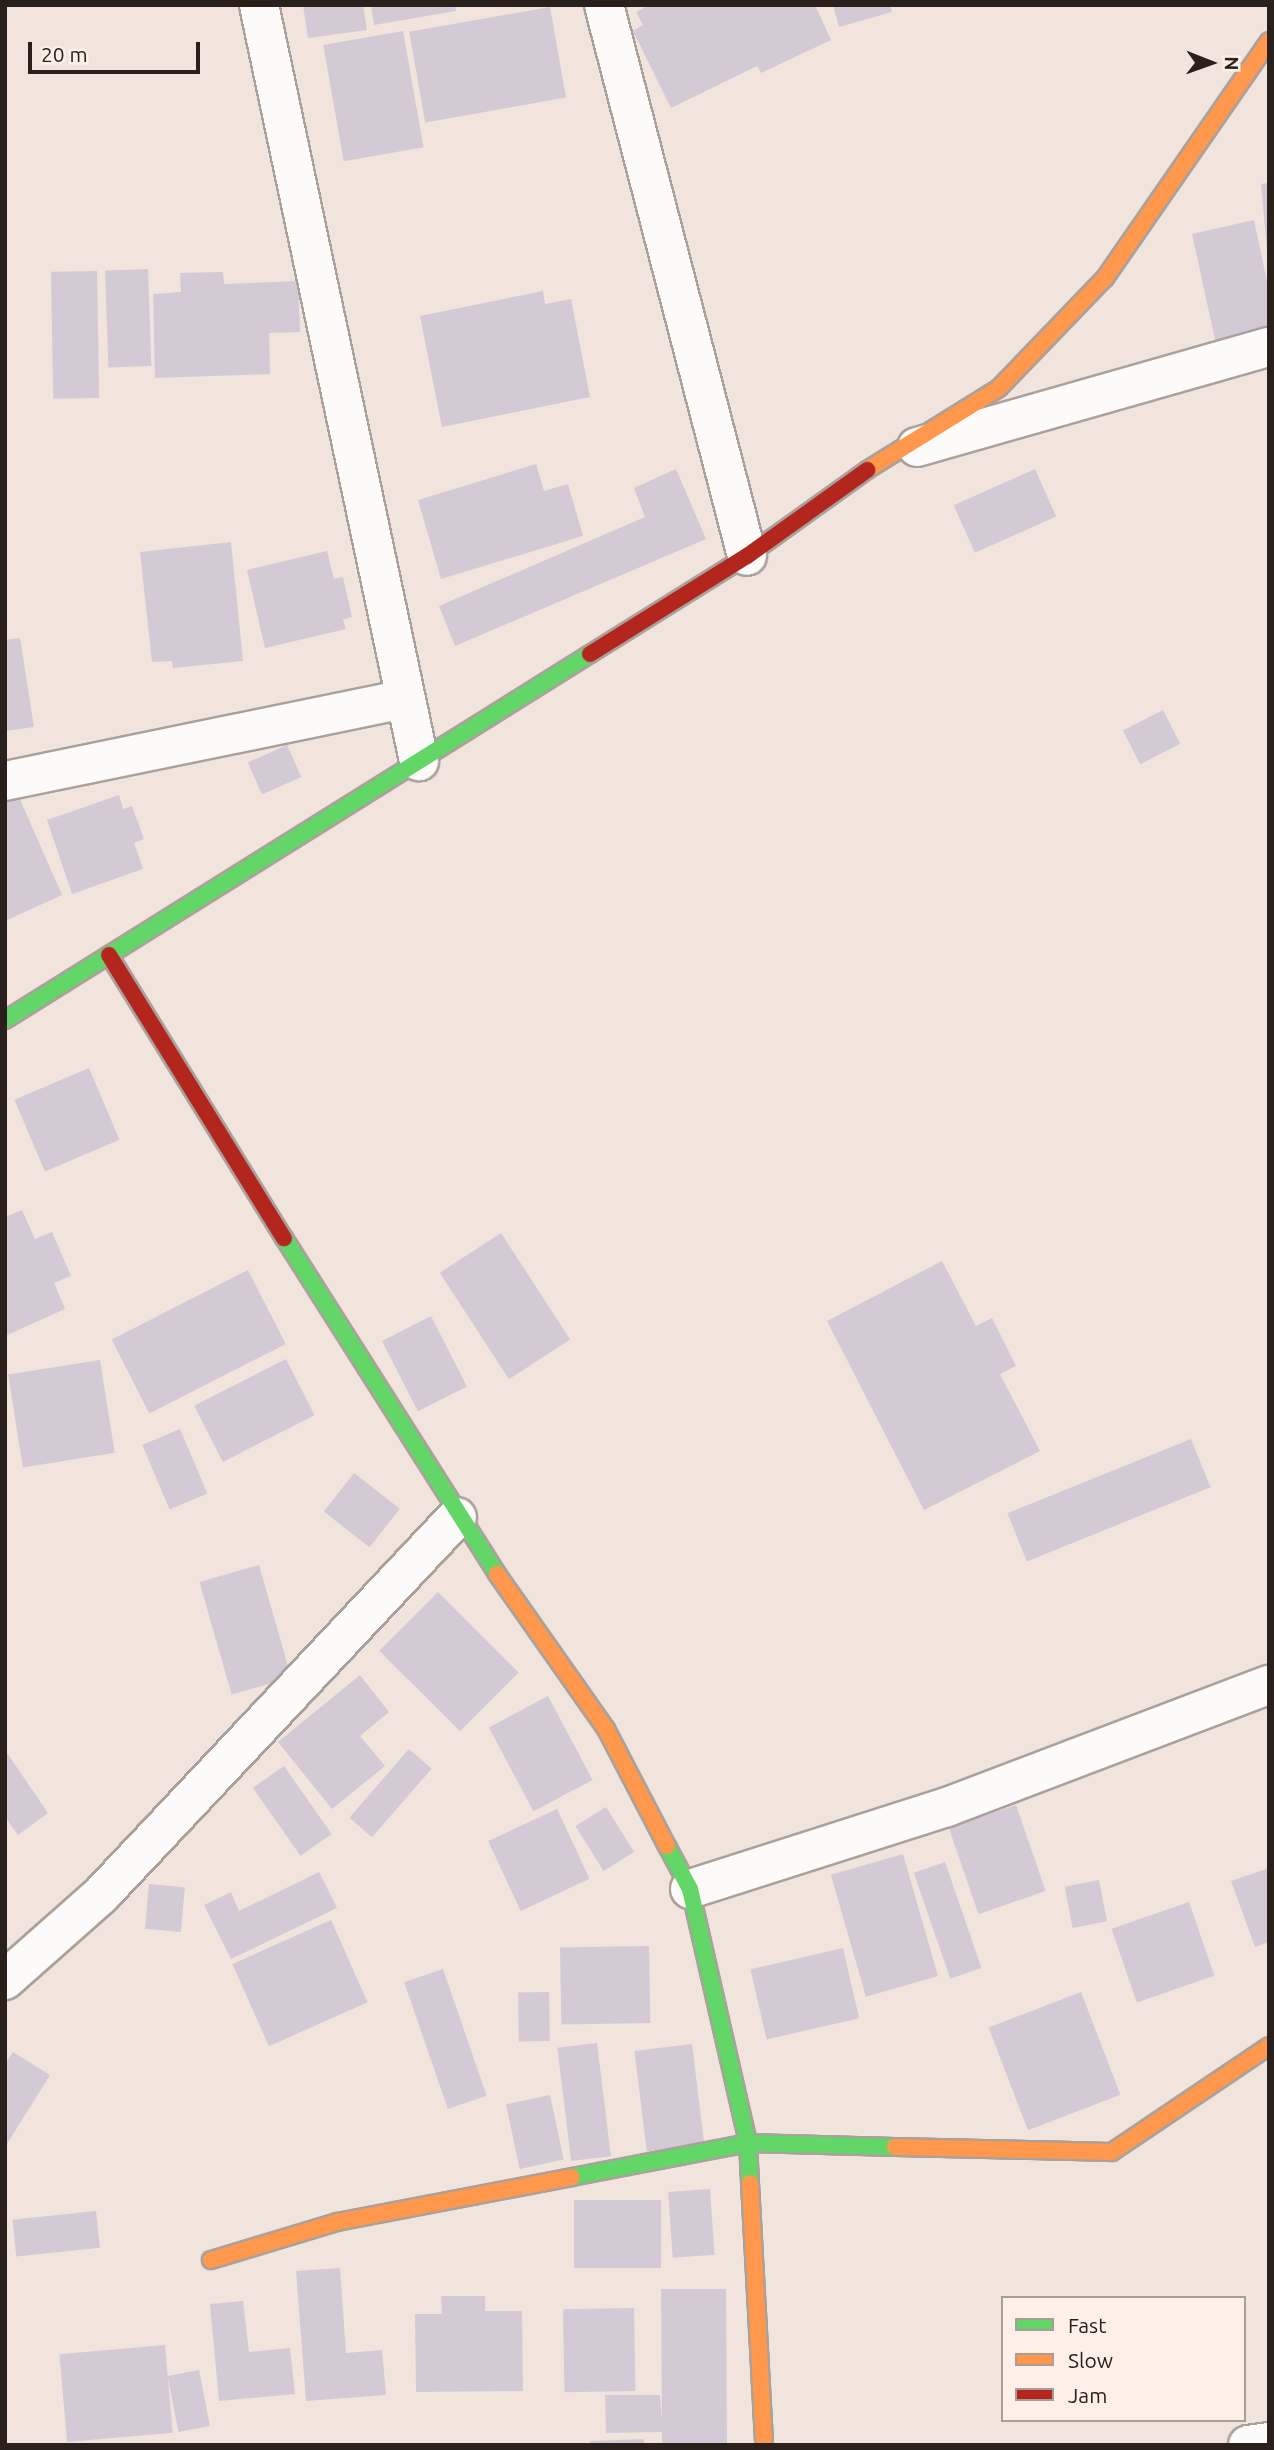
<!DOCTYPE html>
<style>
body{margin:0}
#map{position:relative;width:1274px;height:2450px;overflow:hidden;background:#f0e4dd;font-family:Ubuntu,sans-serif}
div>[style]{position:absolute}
.building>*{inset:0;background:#d3cad5;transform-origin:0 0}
.roads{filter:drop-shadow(2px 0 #aaa19c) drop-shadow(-2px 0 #aaa19c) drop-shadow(0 2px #aaa19c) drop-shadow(0 -2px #aaa19c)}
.street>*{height:38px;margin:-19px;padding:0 19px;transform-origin:19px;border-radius:19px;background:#fdfbfa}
.fast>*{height:16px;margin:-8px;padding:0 8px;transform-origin:8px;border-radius:8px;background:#63d668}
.slow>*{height:16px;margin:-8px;padding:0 8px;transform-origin:8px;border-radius:8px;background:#ff974d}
.jam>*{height:16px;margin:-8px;padding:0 8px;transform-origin:8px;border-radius:8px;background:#b3261e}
span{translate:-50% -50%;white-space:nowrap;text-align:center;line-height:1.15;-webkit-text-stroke:7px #fef0e9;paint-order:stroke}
.frame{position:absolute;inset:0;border:7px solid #29201c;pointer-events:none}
.legend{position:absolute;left:1001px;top:2296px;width:245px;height:126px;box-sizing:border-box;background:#fef0e9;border:2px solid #a99d97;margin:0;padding:9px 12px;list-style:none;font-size:21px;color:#29201c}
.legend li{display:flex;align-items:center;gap:14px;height:35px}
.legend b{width:35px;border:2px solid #a99d97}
.north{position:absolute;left:1176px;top:28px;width:70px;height:70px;-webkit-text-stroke:5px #fef0e9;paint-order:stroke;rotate:91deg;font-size:19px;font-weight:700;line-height:28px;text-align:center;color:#29201c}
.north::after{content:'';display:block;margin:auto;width:24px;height:32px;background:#29201c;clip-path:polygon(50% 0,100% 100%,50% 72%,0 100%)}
.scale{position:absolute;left:28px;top:42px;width:172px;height:32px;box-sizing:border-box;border:4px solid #29201c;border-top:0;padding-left:9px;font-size:21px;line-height:24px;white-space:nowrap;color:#29201c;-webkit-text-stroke:5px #fef0e9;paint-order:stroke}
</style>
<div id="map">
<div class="building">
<i style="clip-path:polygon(303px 5px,363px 5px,367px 30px,308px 38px)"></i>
<i style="clip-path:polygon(371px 5px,455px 5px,456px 11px,374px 25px)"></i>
<i style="clip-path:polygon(650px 5px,815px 5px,831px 40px,761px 73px,757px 66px,671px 108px,633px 31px,643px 25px,636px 12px)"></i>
<i style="clip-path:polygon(833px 5px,890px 5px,892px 12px,839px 27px)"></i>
<i style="left:550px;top:7px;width:92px;height:143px;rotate:80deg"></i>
<i style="left:403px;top:31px;width:118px;height:81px;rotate:80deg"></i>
<i style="clip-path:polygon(1269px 183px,1269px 252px,1267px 252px,1261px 184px)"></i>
<i style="clip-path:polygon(1254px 220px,1269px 291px,1269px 332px,1216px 344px,1192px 234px)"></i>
<i style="left:148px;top:269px;width:97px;height:43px;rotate:88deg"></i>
<i style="left:97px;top:271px;width:127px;height:46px;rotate:89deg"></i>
<i style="clip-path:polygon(223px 272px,224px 284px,298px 281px,300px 332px,269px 333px,270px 374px,155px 378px,153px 294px,181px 292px,180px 273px)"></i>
<i style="clip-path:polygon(543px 291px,545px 304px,571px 299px,590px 397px,442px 427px,420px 316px)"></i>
<i style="clip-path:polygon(536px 464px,544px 491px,568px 484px,583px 536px,441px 579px,418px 500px)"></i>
<i style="clip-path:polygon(676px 469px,706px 539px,455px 646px,439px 606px,645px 517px,634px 488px)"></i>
<i style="left:1035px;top:469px;width:52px;height:89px;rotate:66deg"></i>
<i style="clip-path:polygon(231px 542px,243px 661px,173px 668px,172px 661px,152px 662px,140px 552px)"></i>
<i style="clip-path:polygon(327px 551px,334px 579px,343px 577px,352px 617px,343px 620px,346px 629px,265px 648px,247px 570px)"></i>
<i style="clip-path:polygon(20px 638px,34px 727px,5px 731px,5px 640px)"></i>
<i style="left:1163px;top:710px;width:38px;height:45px;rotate:63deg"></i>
<i style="left:287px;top:745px;width:35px;height:43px;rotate:66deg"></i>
<i style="clip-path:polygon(18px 795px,62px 895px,5px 921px,5px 800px)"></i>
<i style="clip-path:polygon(119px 795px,123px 809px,132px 806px,144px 839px,134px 843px,143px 869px,72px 894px,47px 820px)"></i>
<i style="left:89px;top:1068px;width:78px;height:81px;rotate:67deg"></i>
<i style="clip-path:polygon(22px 1210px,35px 1239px,52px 1232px,71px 1276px,54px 1283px,65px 1309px,5px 1336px,5px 1217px)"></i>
<i style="left:501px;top:1233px;width:127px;height:73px;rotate:57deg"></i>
<i style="clip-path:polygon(942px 1261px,976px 1326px,992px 1318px,1016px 1366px,1000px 1374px,1040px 1451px,924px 1510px,827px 1321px)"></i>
<i style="left:248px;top:1270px;width:83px;height:153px;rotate:63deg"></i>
<i style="left:431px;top:1316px;width:79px;height:55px;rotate:63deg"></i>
<i style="left:286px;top:1359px;width:63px;height:103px;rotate:63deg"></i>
<i style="left:100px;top:1360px;width:94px;height:93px;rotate:81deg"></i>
<i style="left:180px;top:1429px;width:70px;height:41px;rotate:67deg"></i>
<i style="left:1191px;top:1439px;width:52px;height:198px;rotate:68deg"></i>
<i style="left:354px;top:1473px;width:58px;height:49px;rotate:38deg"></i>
<i style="left:259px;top:1565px;width:117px;height:62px;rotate:74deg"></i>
<i style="left:438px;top:1592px;width:114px;height:83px;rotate:45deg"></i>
<i style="clip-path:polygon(360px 1675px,389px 1712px,360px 1736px,385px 1766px,332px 1809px,278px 1742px)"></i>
<i style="left:548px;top:1696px;width:95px;height:67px;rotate:62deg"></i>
<i style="left:409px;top:1749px;width:30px;height:91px;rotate:41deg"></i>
<i style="clip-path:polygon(5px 1750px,48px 1813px,18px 1835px,5px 1817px)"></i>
<i style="left:284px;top:1766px;width:83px;height:38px;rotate:55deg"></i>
<i style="left:1016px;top:1805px;width:91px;height:71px;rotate:71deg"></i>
<i style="left:606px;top:1807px;width:53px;height:36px;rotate:58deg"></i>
<i style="left:557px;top:1809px;width:77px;height:76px;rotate:65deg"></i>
<i style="left:903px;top:1854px;width:127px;height:75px;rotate:74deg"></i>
<i style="left:945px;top:1862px;width:112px;height:33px;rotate:71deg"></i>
<i style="clip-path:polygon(1269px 1868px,1269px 1942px,1255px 1947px,1231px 1881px)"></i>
<i style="clip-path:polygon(319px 1872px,337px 1908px,231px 1959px,204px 1905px,231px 1892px,239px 1911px)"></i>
<i style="left:1099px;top:1880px;width:42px;height:35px;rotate:79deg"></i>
<i style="left:149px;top:1884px;width:36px;height:45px;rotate:5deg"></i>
<i style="left:1189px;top:1902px;width:78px;height:82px;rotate:71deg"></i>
<i style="left:331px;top:1920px;width:90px;height:108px;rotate:66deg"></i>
<i style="left:649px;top:1946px;width:77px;height:89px;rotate:89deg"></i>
<i style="left:843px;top:1948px;width:72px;height:95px;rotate:77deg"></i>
<i style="left:443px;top:1969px;width:134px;height:41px;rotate:71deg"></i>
<i style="left:549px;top:1992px;width:49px;height:31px;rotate:89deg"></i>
<i style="left:1081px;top:1992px;width:110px;height:99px;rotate:69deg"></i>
<i style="left:597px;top:2043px;width:114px;height:40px;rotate:83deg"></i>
<i style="left:692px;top:2044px;width:101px;height:58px;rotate:83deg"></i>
<i style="clip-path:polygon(13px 2052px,50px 2075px,5px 2147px,5px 2064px)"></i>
<i style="left:550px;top:2095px;width:66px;height:45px;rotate:78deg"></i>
<i style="left:710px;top:2189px;width:66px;height:42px;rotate:86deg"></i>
<i style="left:661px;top:2200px;width:68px;height:87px;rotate:90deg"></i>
<i style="left:96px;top:2211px;width:37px;height:84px;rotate:84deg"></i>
<i style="clip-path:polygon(340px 2268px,346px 2353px,382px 2350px,386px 2395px,306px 2401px,296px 2271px)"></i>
<i style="clip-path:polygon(661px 2289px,726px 2289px,727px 2445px,662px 2445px,662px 2432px,606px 2433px,605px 2395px,660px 2395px,662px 2422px)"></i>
<i style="clip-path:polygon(441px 2296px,485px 2296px,485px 2311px,522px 2311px,523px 2391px,416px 2392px,415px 2314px,442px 2314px)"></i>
<i style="clip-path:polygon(243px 2301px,249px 2352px,290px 2348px,295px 2394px,219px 2401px,210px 2304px)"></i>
<i style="left:634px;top:2308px;width:83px;height:71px;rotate:89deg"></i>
<i style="left:165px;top:2345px;width:88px;height:106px;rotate:85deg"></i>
<i style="left:199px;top:2370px;width:57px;height:32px;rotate:79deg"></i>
<i style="clip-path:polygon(644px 2439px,644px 2445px,590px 2445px,590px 2441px)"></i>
</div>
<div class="roads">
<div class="street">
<i style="left:259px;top:5px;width:773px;rotate:78.05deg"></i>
<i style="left:604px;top:5px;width:569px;rotate:75.45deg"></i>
<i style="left:917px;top:447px;width:366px;rotate:-15.9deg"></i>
<i style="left:5px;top:781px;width:409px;rotate:-11.6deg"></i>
<i style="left:690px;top:1889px;width:270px;rotate:-17.7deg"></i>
<i style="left:947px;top:1807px;width:344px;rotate:-20.8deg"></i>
<i style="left:5px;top:1980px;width:128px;rotate:-41.5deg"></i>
<i style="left:101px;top:1895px;width:519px;rotate:-46.72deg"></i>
<i style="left:1248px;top:2445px;width:21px;rotate:-8deg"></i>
</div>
<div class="fast">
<i style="left:5px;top:1020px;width:690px;rotate:-32.03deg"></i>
<i style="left:284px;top:1238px;width:398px;rotate:57.6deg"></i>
<i style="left:667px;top:1846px;width:49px;rotate:61.9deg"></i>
<i style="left:690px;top:1889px;width:261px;rotate:77.1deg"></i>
<i style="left:748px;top:2143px;width:40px;rotate:87.1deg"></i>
<i style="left:572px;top:2177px;width:179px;rotate:-10.9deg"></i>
<i style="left:748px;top:2143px;width:147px;rotate:1.6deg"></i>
</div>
<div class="slow">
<i style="left:867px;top:470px;width:155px;rotate:-31.8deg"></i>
<i style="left:999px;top:388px;width:153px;rotate:-46.1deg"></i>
<i style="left:1105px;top:278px;width:288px;rotate:-55.3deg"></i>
<i style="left:497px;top:1574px;width:189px;rotate:54.9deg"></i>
<i style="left:606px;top:1729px;width:132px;rotate:62.5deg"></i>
<i style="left:895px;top:2147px;width:217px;rotate:1.3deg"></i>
<i style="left:1112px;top:2152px;width:189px;rotate:-34deg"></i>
<i style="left:750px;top:2183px;width:262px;rotate:86.9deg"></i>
<i style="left:211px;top:2260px;width:132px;rotate:-16.8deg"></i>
<i style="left:337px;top:2222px;width:239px;rotate:-10.8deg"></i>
</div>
<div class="jam">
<i style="left:590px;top:654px;width:185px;rotate:-32deg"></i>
<i style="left:747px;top:556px;width:148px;rotate:-35.6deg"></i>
<i style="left:109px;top:955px;width:333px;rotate:58.3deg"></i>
</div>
</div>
<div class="frame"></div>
<ul class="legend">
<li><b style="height:9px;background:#63d668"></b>Fast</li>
<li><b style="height:9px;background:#ff974d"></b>Slow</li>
<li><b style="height:9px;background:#b3261e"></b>Jam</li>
</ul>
<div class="north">N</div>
<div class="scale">20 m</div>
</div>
